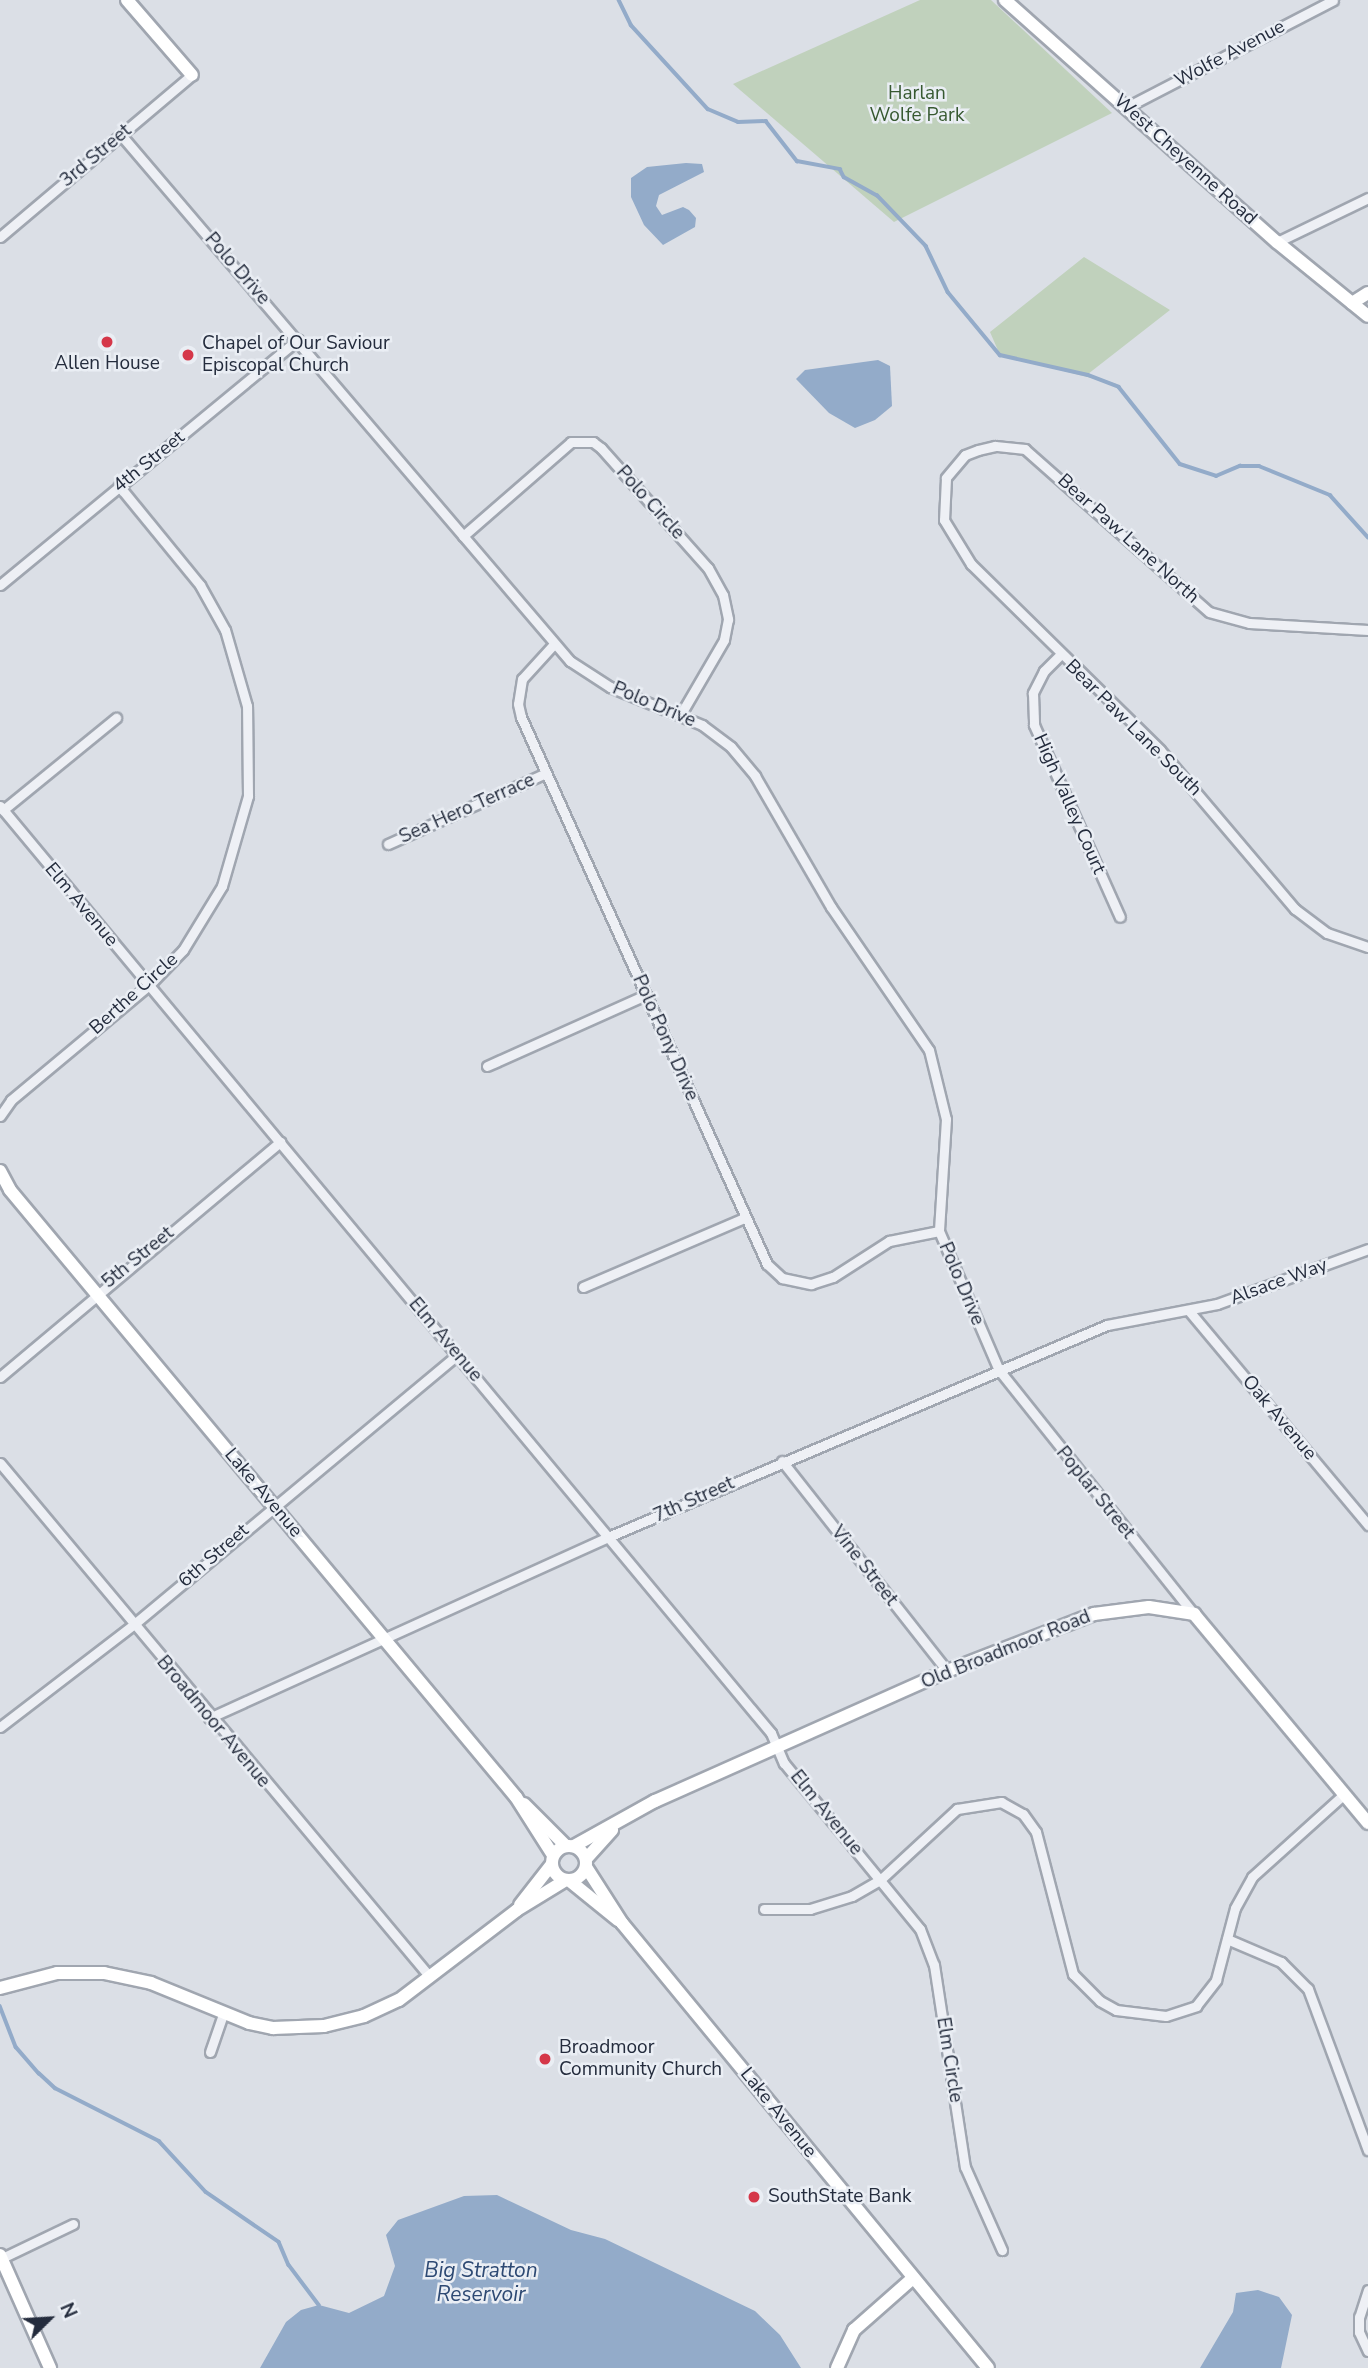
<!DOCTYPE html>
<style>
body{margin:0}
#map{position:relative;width:1368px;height:2368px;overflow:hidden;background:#dbdfe6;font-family:"Nunito Sans",sans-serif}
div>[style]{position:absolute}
.green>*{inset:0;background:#c0d1bc}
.water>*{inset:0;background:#93abc9}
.stream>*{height:3.5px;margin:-1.75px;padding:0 1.75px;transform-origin:1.75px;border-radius:1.75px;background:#93abc9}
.roads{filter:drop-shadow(2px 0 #a0a6b0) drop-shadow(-2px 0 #a0a6b0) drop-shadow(0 2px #a0a6b0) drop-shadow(0 -2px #a0a6b0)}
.street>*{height:9px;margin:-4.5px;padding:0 4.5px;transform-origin:4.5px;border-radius:4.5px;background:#eef0f5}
.secondary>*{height:12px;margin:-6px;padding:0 6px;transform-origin:6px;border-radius:6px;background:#fff}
.secondary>.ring{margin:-6px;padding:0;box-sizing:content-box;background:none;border:12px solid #fff;border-radius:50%}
.dots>*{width:19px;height:19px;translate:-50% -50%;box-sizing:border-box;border:4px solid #eaeef4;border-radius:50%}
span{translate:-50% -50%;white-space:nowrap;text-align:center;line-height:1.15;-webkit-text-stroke:5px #eaeef4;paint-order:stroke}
.street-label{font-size:19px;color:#242c3d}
.park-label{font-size:19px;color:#375931}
.poi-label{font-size:19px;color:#242c3d}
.left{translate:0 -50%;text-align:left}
.water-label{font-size:21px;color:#2d4973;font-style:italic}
.north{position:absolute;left:14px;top:2284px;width:70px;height:70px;-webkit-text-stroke:5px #eaeef4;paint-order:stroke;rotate:66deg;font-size:19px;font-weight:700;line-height:28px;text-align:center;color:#242c3d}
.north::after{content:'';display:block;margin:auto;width:24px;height:32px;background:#242c3d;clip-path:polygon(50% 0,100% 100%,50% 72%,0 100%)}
</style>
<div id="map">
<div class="green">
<i style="clip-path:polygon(920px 0,991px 0,1112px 113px,894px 222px,733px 84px)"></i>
<i style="clip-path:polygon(1084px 257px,1170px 310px,1088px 374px,1119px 385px,1000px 355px,990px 332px)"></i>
</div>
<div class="water">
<i style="clip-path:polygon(686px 163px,702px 164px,704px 172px,659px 195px,656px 206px,662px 215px,683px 207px,689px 210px,696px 218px,695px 227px,663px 245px,644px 225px,631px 197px,631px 178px,647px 167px)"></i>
<i style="clip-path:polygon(878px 360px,890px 366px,892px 406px,875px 420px,855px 428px,829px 413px,796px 379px,805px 370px)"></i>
<i style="clip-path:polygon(497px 2195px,571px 2230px,605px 2239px,755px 2311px,780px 2335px,801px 2368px,260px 2368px,286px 2322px,301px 2310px,319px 2305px,349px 2313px,384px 2296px,395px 2266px,386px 2235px,398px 2220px,464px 2196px)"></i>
<i style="clip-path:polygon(1258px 2290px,1279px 2297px,1292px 2315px,1281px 2368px,1200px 2368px,1233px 2312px,1236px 2293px)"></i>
</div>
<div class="stream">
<i style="left:619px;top:0;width:28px;rotate:64deg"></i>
<i style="left:631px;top:25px;width:114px;rotate:47.5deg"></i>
<i style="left:708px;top:109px;width:33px;rotate:23deg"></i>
<i style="left:738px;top:122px;width:28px;rotate:-2deg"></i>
<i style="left:766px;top:121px;width:51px;rotate:52.2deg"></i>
<i style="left:797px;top:161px;width:44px;rotate:10.5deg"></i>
<i style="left:840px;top:169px;width:9px;rotate:63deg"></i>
<i style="left:844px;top:177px;width:38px;rotate:29deg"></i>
<i style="left:877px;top:195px;width:71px;rotate:46.1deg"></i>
<i style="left:926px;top:246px;width:51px;rotate:64.4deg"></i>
<i style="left:948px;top:292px;width:82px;rotate:50.5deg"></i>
<i style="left:1000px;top:355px;width:90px;rotate:12.8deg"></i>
<i style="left:1088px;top:375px;width:33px;rotate:21deg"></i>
<i style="left:1119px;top:387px;width:98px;rotate:51.6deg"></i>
<i style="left:1180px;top:464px;width:38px;rotate:18deg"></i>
<i style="left:1216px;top:476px;width:26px;rotate:-23deg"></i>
<i style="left:1240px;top:466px;width:19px"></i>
<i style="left:1259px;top:466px;width:77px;rotate:22.2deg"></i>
<i style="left:1330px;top:495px;width:57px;rotate:47.9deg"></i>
<i style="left:0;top:2006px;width:44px;rotate:68.7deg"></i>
<i style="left:16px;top:2047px;width:35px;rotate:49deg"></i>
<i style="left:39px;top:2073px;width:22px;rotate:43deg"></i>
<i style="left:55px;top:2088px;width:117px;rotate:27deg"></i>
<i style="left:159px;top:2141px;width:69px;rotate:47.3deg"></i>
<i style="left:206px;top:2192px;width:88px;rotate:34.4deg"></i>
<i style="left:279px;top:2242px;width:25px;rotate:67deg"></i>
<i style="left:289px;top:2265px;width:50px;rotate:53.1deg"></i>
</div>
<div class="roads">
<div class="street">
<i style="left:1127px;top:107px;width:232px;rotate:-27.4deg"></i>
<i style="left:121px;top:135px;width:692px;rotate:49.52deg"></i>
<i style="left:570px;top:661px;width:48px;rotate:33deg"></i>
<i style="left:610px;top:687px;width:100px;rotate:22.4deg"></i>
<i style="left:702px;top:725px;width:36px;rotate:37deg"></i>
<i style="left:731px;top:747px;width:38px;rotate:50deg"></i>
<i style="left:755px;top:776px;width:151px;rotate:59.9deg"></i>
<i style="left:831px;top:907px;width:173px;rotate:55.6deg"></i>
<i style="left:929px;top:1050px;width:71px;rotate:76.2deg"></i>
<i style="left:946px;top:1119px;width:112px;rotate:93.6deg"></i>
<i style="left:939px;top:1231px;width:151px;rotate:66.7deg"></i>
<i style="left:999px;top:1370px;width:312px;rotate:51.4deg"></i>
<i style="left:0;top:237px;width:251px;rotate:-40.2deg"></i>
<i style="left:1277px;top:242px;width:101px;rotate:-25.8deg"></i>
<i style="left:463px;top:536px;width:143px;rotate:-41deg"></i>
<i style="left:571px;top:442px;width:22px"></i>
<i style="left:593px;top:442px;width:10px;rotate:37deg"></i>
<i style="left:601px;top:448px;width:161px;rotate:48.3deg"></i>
<i style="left:708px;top:568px;width:31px;rotate:61deg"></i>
<i style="left:723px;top:595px;width:25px;rotate:78deg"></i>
<i style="left:728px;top:619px;width:21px;rotate:101deg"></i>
<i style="left:724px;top:640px;width:86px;rotate:120.2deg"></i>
<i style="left:0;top:585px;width:386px;rotate:-39.5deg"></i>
<i style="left:1368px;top:630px;width:119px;rotate:-176.6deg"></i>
<i style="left:1249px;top:623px;width:41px;rotate:-164.6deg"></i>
<i style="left:1209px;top:612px;width:246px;rotate:-138.5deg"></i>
<i style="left:1025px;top:449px;width:30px;rotate:-174deg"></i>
<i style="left:995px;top:446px;width:17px;rotate:167deg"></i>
<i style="left:978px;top:450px;width:14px;rotate:159deg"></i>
<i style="left:965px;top:455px;width:30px;rotate:130deg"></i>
<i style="left:946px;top:478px;width:42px;rotate:92.7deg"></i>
<i style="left:944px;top:520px;width:52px;rotate:58.5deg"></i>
<i style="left:971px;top:564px;width:265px;rotate:44.5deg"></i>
<i style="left:1160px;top:750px;width:209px;rotate:49.7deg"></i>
<i style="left:1295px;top:909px;width:40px;rotate:37deg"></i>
<i style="left:1327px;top:933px;width:43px;rotate:18.9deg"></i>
<i style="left:554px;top:644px;width:47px;rotate:132.4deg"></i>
<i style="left:522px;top:679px;width:25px;rotate:99deg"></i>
<i style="left:518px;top:704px;width:13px;rotate:77deg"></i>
<i style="left:521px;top:717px;width:600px;rotate:65.79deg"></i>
<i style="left:767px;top:1264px;width:21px;rotate:43deg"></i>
<i style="left:782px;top:1278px;width:30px;rotate:12deg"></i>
<i style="left:811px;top:1284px;width:23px;rotate:-18deg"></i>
<i style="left:833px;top:1277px;width:67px;rotate:-32.7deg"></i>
<i style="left:889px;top:1241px;width:51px;rotate:-11.3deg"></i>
<i style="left:1060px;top:655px;width:23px;rotate:135deg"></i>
<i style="left:1044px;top:671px;width:25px;rotate:117deg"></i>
<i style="left:1033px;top:693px;width:32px;rotate:88deg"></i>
<i style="left:1034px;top:725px;width:210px;rotate:65.9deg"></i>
<i style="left:0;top:806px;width:1206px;rotate:50.25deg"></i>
<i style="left:771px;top:1733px;width:33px;rotate:67deg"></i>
<i style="left:784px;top:1763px;width:215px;rotate:50.7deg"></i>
<i style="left:920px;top:1929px;width:39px;rotate:69deg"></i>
<i style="left:934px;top:1965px;width:204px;rotate:81.3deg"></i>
<i style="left:965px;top:2167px;width:91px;rotate:66deg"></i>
<i style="left:3px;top:810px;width:146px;rotate:-39.2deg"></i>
<i style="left:388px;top:844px;width:173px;rotate:-24.2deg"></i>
<i style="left:487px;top:1066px;width:174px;rotate:-24.1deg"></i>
<i style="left:0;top:1116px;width:19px;rotate:-55deg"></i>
<i style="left:11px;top:1100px;width:178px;rotate:-39.8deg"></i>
<i style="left:148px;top:986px;width:50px;rotate:-45.8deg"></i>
<i style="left:183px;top:950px;width:75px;rotate:-58.6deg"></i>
<i style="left:222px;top:886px;width:94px;rotate:-73.9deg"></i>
<i style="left:248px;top:796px;width:90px;rotate:-90.6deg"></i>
<i style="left:247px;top:706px;width:79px;rotate:-106.1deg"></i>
<i style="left:225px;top:630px;width:51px;rotate:-119.1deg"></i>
<i style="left:200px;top:585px;width:128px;rotate:-129.3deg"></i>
<i style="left:583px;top:1287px;width:175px;rotate:-23.2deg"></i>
<i style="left:1190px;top:1312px;width:278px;rotate:50.1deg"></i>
<i style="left:0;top:1377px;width:366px;rotate:-40deg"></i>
<i style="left:782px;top:1461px;width:267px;rotate:51.8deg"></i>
<i style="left:0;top:1463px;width:670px;rotate:50.08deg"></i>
<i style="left:209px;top:1718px;width:438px;rotate:-24.4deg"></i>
<i style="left:608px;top:1537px;width:542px;rotate:-23.02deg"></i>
<i style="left:1107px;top:1325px;width:112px;rotate:-10.8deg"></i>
<i style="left:1217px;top:1304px;width:161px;rotate:-20deg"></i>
<i style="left:0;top:1727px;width:168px;rotate:-37.5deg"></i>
<i style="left:133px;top:1625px;width:422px;rotate:-39.8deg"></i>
<i style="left:764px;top:1909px;width:46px"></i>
<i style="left:810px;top:1909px;width:44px;rotate:-17.2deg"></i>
<i style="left:852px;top:1896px;width:32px;rotate:-30deg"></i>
<i style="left:880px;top:1880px;width:105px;rotate:-42.7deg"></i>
<i style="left:957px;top:1809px;width:45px;rotate:-9deg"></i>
<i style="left:1001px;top:1802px;width:25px;rotate:29deg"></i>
<i style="left:1023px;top:1814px;width:22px;rotate:54deg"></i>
<i style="left:1036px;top:1832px;width:147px;rotate:75.4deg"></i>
<i style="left:1073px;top:1974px;width:38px;rotate:45deg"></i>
<i style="left:1100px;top:2001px;width:18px;rotate:29deg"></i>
<i style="left:1116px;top:2010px;width:50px;rotate:6.8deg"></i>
<i style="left:1166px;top:2016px;width:32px;rotate:-18deg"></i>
<i style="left:1196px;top:2006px;width:33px;rotate:-52deg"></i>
<i style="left:1216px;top:1980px;width:74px;rotate:-75.2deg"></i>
<i style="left:1235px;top:1908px;width:35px;rotate:-61deg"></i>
<i style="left:1252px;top:1877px;width:122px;rotate:-42deg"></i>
<i style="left:1227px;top:1939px;width:59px;rotate:23.1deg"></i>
<i style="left:1281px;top:1962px;width:38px;rotate:45deg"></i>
<i style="left:1308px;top:1989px;width:172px;rotate:69.6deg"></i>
<i style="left:210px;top:2052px;width:39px;rotate:-71deg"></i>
<i style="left:0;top:2259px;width:81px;rotate:-25.6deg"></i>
<i style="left:1368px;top:2290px;width:28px;rotate:108deg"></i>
<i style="left:1359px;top:2317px;width:15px;rotate:90deg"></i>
<i style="left:1359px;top:2332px;width:21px;rotate:65deg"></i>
</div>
<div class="secondary">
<i style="left:127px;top:0;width:99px;rotate:49.1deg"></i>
<i style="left:1005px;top:0;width:364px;rotate:41.7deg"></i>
<i style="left:1277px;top:242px;width:117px;rotate:39.1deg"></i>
<i style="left:1352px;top:303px;width:19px;rotate:-32deg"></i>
<i style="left:0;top:1171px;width:21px;rotate:62deg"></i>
<i style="left:10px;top:1190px;width:790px;rotate:50.19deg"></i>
<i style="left:516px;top:1797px;width:69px;rotate:57.5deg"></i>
<i style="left:524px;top:1804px;width:59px;rotate:45deg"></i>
<i class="ring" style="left:552px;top:1846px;width:22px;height:22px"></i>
<i style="left:574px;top:1846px;width:93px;rotate:-29.1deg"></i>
<i style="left:655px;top:1801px;width:320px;rotate:-24deg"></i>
<i style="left:947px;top:1671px;width:158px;rotate:-21.2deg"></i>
<i style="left:1094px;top:1614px;width:55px;rotate:-7.3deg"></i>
<i style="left:1149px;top:1607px;width:46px;rotate:8.8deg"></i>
<i style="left:1194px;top:1614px;width:272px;rotate:50.2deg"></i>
<i style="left:586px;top:1859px;width:39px;rotate:-48deg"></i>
<i style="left:586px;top:1867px;width:67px;rotate:57.3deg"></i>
<i style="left:622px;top:1923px;width:576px;rotate:50.56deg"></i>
<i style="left:570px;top:1881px;width:62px;rotate:39.1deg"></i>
<i style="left:520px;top:1905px;width:52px;rotate:-52deg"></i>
<i style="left:0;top:1988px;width:59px;rotate:-14.7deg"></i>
<i style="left:57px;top:1973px;width:47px"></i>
<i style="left:104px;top:1973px;width:48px;rotate:12deg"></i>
<i style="left:151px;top:1983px;width:106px;rotate:22.2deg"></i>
<i style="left:249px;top:2023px;width:25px;rotate:12deg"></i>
<i style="left:273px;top:2028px;width:51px;rotate:-2.2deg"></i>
<i style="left:324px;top:2026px;width:41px;rotate:-14deg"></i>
<i style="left:364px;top:2016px;width:38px;rotate:-25deg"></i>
<i style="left:399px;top:2000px;width:148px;rotate:-37.3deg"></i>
<i style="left:517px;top:1910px;width:57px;rotate:-31.5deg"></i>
<i style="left:0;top:2255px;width:124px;rotate:66.1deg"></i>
<i style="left:837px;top:2368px;width:42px;rotate:-65.9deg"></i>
<i style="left:854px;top:2330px;width:79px;rotate:-41.4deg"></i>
</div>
</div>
<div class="dots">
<i style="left:107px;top:342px;background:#d53749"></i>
<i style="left:188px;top:355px;background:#d53749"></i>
<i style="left:545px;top:2059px;background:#d53749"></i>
<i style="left:754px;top:2197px;background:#d53749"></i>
</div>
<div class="street-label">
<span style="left:1230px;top:54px;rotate:-28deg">Wolfe Avenue</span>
<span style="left:96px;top:156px;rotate:-40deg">3rd Street</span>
<span style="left:1185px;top:160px;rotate:42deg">West Cheyenne Road</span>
<span style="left:237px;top:269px;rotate:49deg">Polo Drive</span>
<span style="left:149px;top:462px;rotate:-39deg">4th Street</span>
<span style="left:650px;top:503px;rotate:48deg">Polo Circle</span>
<span style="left:1128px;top:539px;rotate:42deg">Bear Paw Lane North</span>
<span style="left:654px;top:705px;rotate:23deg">Polo Drive</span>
<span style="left:1133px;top:728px;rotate:45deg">Bear Paw Lane South</span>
<span style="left:1069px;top:804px;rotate:66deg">High Valley Court</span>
<span style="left:467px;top:809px;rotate:-24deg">Sea Hero Terrace</span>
<span style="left:81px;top:905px;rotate:50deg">Elm Avenue</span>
<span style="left:134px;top:994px;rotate:-42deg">Berthe Circle</span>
<span style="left:665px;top:1038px;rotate:66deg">Polo Pony Drive</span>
<span style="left:138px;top:1258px;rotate:-39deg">5th Street</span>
<span style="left:1279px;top:1282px;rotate:-20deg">Alsace Way</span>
<span style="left:961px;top:1284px;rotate:67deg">Polo Drive</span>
<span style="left:445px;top:1340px;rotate:50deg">Elm Avenue</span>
<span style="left:1279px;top:1418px;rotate:50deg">Oak Avenue</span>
<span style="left:263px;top:1493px;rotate:50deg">Lake Avenue</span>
<span style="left:1095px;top:1493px;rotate:51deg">Poplar Street</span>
<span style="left:694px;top:1500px;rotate:-24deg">7th Street</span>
<span style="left:214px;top:1556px;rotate:-41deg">6th Street</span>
<span style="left:864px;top:1566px;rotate:52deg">Vine Street</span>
<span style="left:1006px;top:1650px;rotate:-22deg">Old Broadmoor Road</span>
<span style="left:213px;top:1722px;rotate:50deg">Broadmoor Avenue</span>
<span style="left:826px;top:1813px;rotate:51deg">Elm Avenue</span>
<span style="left:949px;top:2060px;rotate:81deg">Elm Circle</span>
<span style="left:778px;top:2113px;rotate:51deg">Lake Avenue</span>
</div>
<div class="park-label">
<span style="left:917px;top:105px">Harlan<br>Wolfe Park</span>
</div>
<div class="poi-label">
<span class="left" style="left:202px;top:355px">Chapel of Our Saviour<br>Episcopal Church</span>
<span style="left:107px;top:364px">Allen House</span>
<span class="left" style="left:559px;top:2059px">Broadmoor<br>Community Church</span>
<span class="left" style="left:768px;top:2197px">SouthState Bank</span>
</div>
<div class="water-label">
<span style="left:481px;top:2282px">Big Stratton<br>Reservoir</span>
</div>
<div class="north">N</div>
</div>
